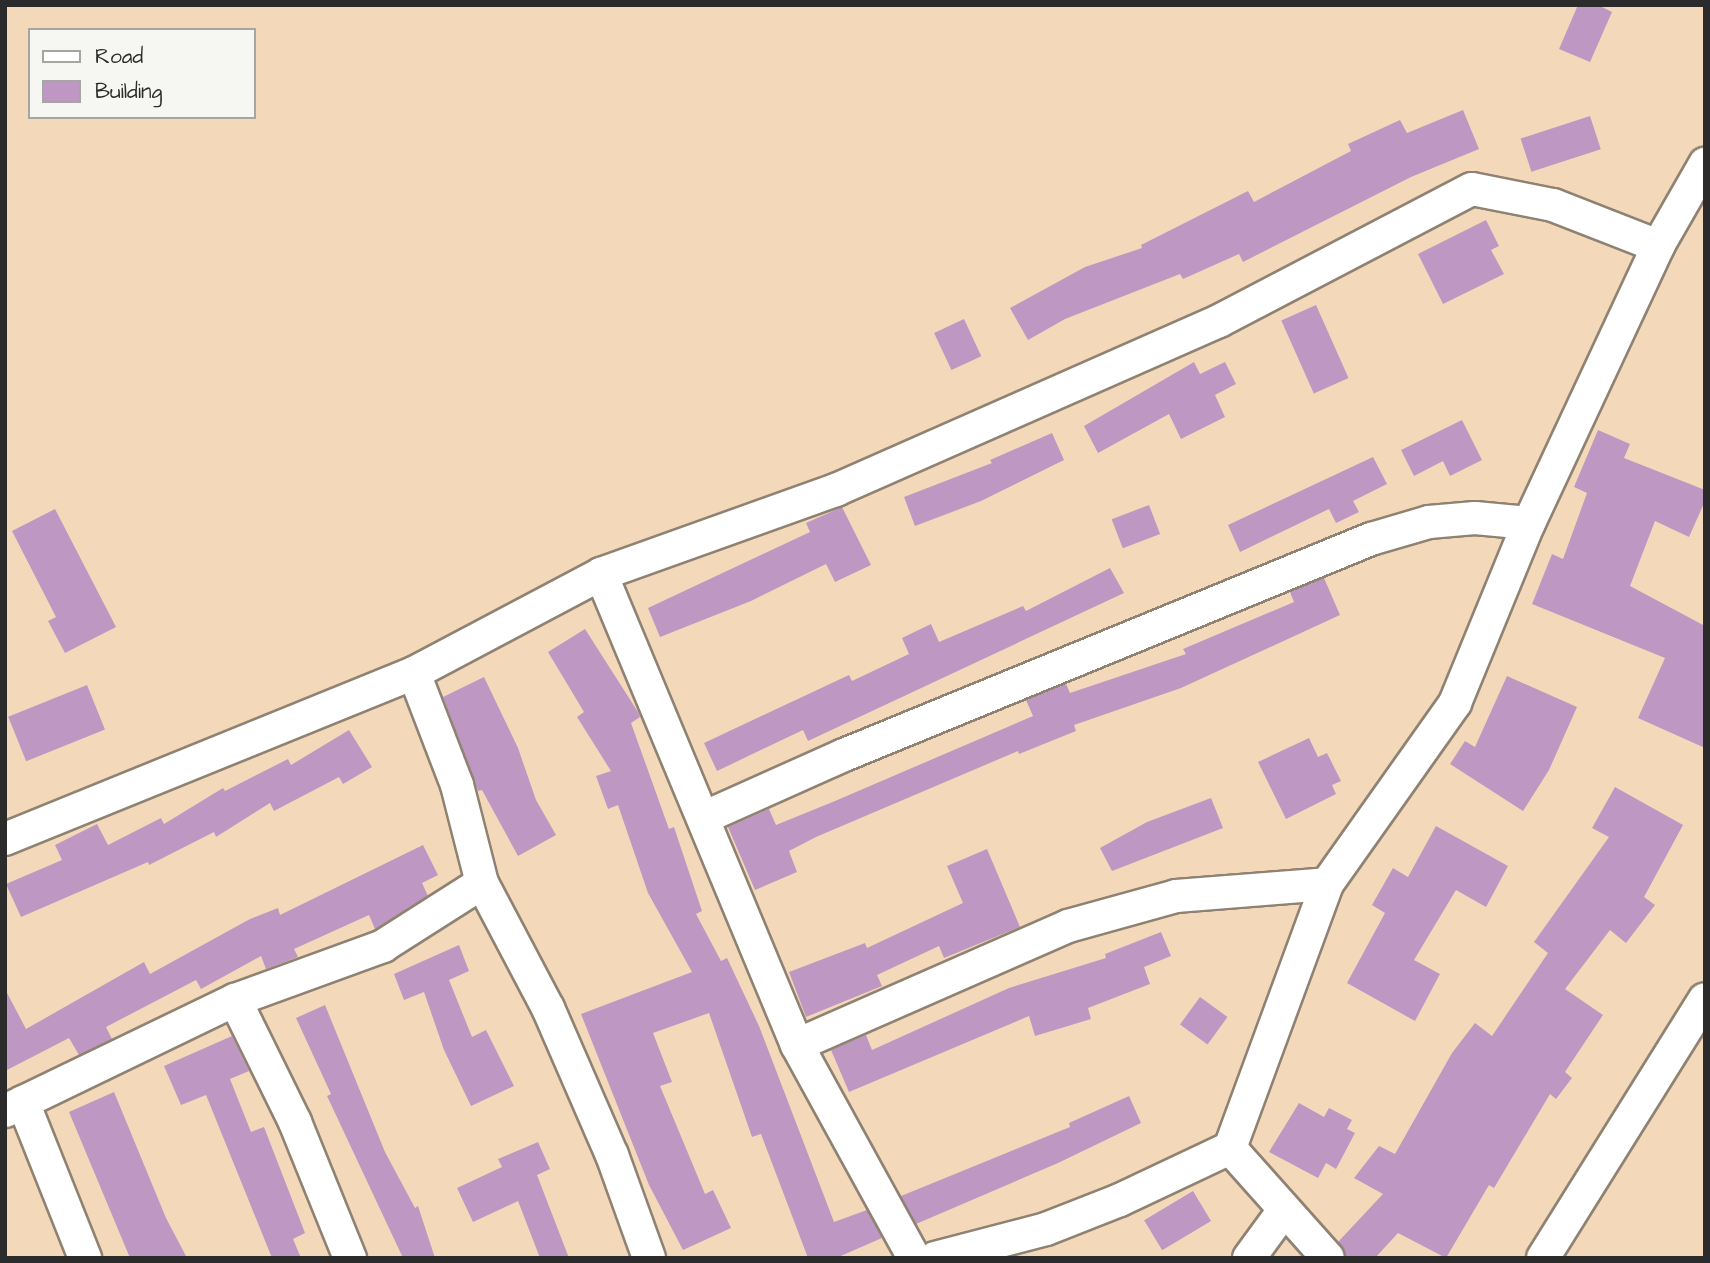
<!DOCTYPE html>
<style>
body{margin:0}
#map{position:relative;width:1710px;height:1263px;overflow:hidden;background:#f3d9ba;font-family:"Architects Daughter",sans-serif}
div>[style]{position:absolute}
.building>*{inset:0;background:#bf97c3;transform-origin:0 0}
.roads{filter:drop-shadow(2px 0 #8f8272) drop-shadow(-2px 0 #8f8272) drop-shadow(0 2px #8f8272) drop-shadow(0 -2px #8f8272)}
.street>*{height:32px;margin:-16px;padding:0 16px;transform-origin:16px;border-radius:16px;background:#fff}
span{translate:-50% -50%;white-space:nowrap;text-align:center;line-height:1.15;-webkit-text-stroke:7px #f6f6f2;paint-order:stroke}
.frame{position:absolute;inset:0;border:7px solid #2b2b2b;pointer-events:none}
.legend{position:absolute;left:28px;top:28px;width:228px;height:91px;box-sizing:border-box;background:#f6f6f2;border:2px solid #a5a5a2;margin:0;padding:9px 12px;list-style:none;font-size:21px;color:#2b2b2b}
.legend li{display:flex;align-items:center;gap:14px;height:35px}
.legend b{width:35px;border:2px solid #a5a5a2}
</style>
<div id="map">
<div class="building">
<i style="clip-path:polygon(1578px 5px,1598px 5px,1612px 12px,1590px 62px,1559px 49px)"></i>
<i style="clip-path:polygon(1463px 110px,1479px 149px,1411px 177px,1243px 262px,1239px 254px,1183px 279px,1180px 274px,1065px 319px,1028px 340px,1010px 308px,1085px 267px,1142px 248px,1141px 245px,1248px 191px,1254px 202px,1351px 151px,1348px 144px,1400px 120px,1407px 133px)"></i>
<i style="left:1590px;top:116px;width:35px;height:73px;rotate:72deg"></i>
<i style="clip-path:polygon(1486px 220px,1499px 246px,1491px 250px,1504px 274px,1443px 304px,1418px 254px)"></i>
<i style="left:1316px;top:305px;width:80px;height:38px;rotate:66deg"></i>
<i style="left:964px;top:319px;width:41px;height:33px;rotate:65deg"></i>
<i style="clip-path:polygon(1194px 362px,1200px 374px,1225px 362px,1236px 384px,1215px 395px,1225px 417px,1181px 439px,1169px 414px,1098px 453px,1084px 426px)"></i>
<i style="clip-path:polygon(1462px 420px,1482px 460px,1450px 476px,1443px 461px,1414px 476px,1401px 450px)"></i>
<i style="clip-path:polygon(1598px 430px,1630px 444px,1624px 458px,1705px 490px,1705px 501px,1689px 537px,1655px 521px,1630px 586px,1705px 626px,1705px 748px,1638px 718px,1665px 658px,1532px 604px,1552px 554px,1563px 559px,1587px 493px,1574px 487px)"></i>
<i style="clip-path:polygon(1052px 433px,1064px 460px,981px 501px,915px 526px,904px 497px,992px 463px,990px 460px)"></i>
<i style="clip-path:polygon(1373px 457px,1387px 484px,1353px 501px,1359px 512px,1336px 523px,1329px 509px,1240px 552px,1228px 525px)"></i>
<i style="left:1149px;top:505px;width:31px;height:40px;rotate:69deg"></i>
<i style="clip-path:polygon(842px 507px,871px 565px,835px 582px,826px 564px,751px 601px,660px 637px,648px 608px,810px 532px,806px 523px)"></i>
<i style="clip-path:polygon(55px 509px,116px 627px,65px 653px,48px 621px,56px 617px,12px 531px)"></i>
<i style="clip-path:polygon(1110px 568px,1124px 593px,808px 741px,803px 730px,717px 771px,704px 743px,849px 675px,852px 681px,909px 654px,902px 638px,931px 624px,939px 642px,1023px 606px,1026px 611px)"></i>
<i style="clip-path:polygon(1324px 578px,1340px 615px,1181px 688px,1074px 725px,1076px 731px,1019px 754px,1018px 751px,816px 837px,789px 851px,797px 872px,755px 890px,728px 827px,769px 809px,776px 825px,835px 801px,1033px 716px,1026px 700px,1066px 684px,1070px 693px,1186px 654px,1183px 649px,1294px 602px,1290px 592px)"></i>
<i style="clip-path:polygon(585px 629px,638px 712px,640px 717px,631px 723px,669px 829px,674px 827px,702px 911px,696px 914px,721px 961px,727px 958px,759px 1026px,834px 1222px,867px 1210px,882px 1238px,836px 1258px,808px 1258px,761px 1134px,752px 1137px,709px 1013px,653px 1033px,672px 1082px,660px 1086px,705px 1194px,713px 1190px,731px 1228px,683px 1250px,649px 1185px,581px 1014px,692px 972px,648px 893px,618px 805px,608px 809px,596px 776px,611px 771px,577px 717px,584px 712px,548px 652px)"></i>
<i style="clip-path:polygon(1507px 676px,1577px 707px,1549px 770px,1523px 811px,1450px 764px,1465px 741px,1475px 747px)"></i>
<i style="clip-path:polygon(484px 677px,518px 748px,536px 800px,556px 835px,518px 856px,482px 790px,478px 791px,443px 697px)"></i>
<i style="left:87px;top:685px;width:48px;height:85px;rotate:68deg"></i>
<i style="clip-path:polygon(349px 730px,372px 767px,343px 784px,339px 777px,274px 811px,270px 803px,216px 837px,214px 832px,149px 865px,148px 862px,21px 917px,6px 884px,62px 860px,55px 845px,97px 824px,108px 845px,161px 818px,164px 824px,223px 788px,225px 791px,288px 759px,291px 765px)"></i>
<i style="clip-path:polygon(1309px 738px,1318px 757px,1327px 753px,1341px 781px,1332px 785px,1336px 794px,1286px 819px,1258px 762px)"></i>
<i style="clip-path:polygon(1615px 787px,1683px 825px,1644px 897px,1655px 905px,1626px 943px,1610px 930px,1565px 989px,1603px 1015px,1565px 1072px,1572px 1078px,1556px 1099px,1550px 1094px,1494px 1188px,1489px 1185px,1446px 1258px,1398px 1233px,1375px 1258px,1346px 1258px,1338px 1242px,1383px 1194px,1354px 1178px,1379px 1146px,1395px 1154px,1452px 1053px,1475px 1023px,1492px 1036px,1548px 953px,1534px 942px,1609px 837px,1592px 828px)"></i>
<i style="clip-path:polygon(1211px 798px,1223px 828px,1112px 871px,1100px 848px,1147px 822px)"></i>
<i style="clip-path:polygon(1436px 826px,1508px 866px,1486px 907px,1456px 890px,1414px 960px,1440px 974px,1415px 1021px,1347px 983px,1385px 913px,1372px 905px,1393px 868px,1408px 877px)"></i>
<i style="clip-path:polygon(423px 845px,438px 875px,422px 883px,428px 896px,375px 929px,369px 915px,294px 949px,298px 957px,266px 969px,261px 956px,201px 989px,196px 980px,106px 1027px,112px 1039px,79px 1055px,69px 1038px,5px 1071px,5px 989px,26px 1029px,144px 962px,150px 974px,250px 919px,278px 908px,280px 915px)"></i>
<i style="clip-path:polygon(987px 849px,1020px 927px,944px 958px,939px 946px,877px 975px,882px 986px,806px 1017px,789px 972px,865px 943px,867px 948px,963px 903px,947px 866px)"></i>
<i style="clip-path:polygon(1161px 932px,1171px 956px,1144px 967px,1150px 984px,1088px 1008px,1091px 1019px,1035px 1036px,1029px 1016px,849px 1092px,831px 1050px,866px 1035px,872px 1050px,1009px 988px,1106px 958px,1105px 954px)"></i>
<i style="clip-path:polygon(459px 945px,469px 971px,449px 980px,472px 1037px,486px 1030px,514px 1086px,471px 1106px,444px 1050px,424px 992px,404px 1000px,394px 974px)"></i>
<i style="left:1200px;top:997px;width:34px;height:34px;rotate:36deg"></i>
<i style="clip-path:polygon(325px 1005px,385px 1152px,415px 1208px,418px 1206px,435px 1258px,403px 1258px,327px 1096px,331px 1094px,296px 1018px)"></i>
<i style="clip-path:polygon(232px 1036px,249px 1071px,230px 1079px,251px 1132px,264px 1127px,305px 1233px,293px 1239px,301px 1258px,272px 1258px,206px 1095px,181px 1105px,164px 1066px)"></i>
<i style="clip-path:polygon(114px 1092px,166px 1218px,187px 1258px,130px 1258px,69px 1112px)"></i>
<i style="clip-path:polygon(1129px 1096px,1141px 1123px,1058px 1163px,916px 1224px,901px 1196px,1070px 1127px,1069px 1123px)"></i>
<i style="clip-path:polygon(1299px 1103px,1324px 1117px,1329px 1108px,1352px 1120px,1347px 1129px,1355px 1133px,1336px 1169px,1326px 1163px,1318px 1178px,1269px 1152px)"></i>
<i style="clip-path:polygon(538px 1142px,550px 1169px,537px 1175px,569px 1258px,540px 1258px,518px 1201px,473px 1222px,457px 1188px,502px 1167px,498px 1159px)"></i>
<i style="left:1193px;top:1191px;width:35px;height:57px;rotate:59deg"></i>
</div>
<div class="roads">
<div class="street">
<i style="left:601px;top:574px;width:510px;rotate:67.41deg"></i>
<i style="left:797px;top:1045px;width:243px;rotate:61.2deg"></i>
<i style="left:414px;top:673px;width:120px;rotate:69deg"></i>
<i style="left:457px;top:785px;width:101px;rotate:75.7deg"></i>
<i style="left:482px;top:883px;width:141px;rotate:62.2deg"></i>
<i style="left:548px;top:1008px;width:160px;rotate:66.5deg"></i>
<i style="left:612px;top:1155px;width:109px;rotate:70.2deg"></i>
<i style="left:703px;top:818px;width:154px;rotate:-24.1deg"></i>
<i style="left:844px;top:755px;width:570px;rotate:-22.29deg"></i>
<i style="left:1371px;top:539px;width:60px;rotate:-16.3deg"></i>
<i style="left:1429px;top:522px;width:46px;rotate:-5deg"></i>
<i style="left:1475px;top:518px;width:54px;rotate:5.3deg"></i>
<i style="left:5px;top:839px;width:441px;rotate:-22.1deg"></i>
<i style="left:414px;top:673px;width:212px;rotate:-27.9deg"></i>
<i style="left:601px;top:574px;width:250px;rotate:-19.7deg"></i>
<i style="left:836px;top:490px;width:419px;rotate:-23.8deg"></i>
<i style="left:1219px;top:321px;width:285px;rotate:-27.6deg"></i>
<i style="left:1472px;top:189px;width:83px;rotate:11.2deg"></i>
<i style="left:1553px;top:205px;width:113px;rotate:21.3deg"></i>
<i style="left:235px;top:1000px;width:136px;rotate:63.8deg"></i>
<i style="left:295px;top:1122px;width:147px;rotate:68deg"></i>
<i style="left:797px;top:1045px;width:296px;rotate:-23.7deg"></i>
<i style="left:1068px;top:926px;width:112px;rotate:-15.5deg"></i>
<i style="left:1176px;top:896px;width:151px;rotate:-4.5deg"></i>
<i style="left:23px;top:1102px;width:168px;rotate:68.3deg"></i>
<i style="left:5px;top:1111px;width:255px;rotate:-25.8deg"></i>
<i style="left:235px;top:1000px;width:158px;rotate:-20deg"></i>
<i style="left:383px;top:946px;width:117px;rotate:-32.5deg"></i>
<i style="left:1230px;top:1148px;width:147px;rotate:48.3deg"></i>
<i style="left:935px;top:1258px;width:115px;rotate:-14.6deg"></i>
<i style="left:1046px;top:1229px;width:79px;rotate:-21.4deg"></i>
<i style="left:1120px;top:1200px;width:122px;rotate:-25.3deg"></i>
<i style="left:1230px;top:1148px;width:281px;rotate:-69.8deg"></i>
<i style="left:1327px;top:884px;width:222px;rotate:-54.7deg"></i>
<i style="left:1455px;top:703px;width:195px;rotate:-67.7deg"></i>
<i style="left:1529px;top:523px;width:306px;rotate:-65deg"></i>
<i style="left:1658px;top:246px;width:95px;rotate:-60.2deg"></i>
<i style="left:1249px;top:1258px;width:59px;rotate:-53.9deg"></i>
<i style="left:1543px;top:1258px;width:305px;rotate:-58deg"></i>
</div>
</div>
<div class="frame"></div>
<ul class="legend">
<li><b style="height:9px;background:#fff"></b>Road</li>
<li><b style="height:19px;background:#bf97c3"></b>Building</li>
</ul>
</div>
